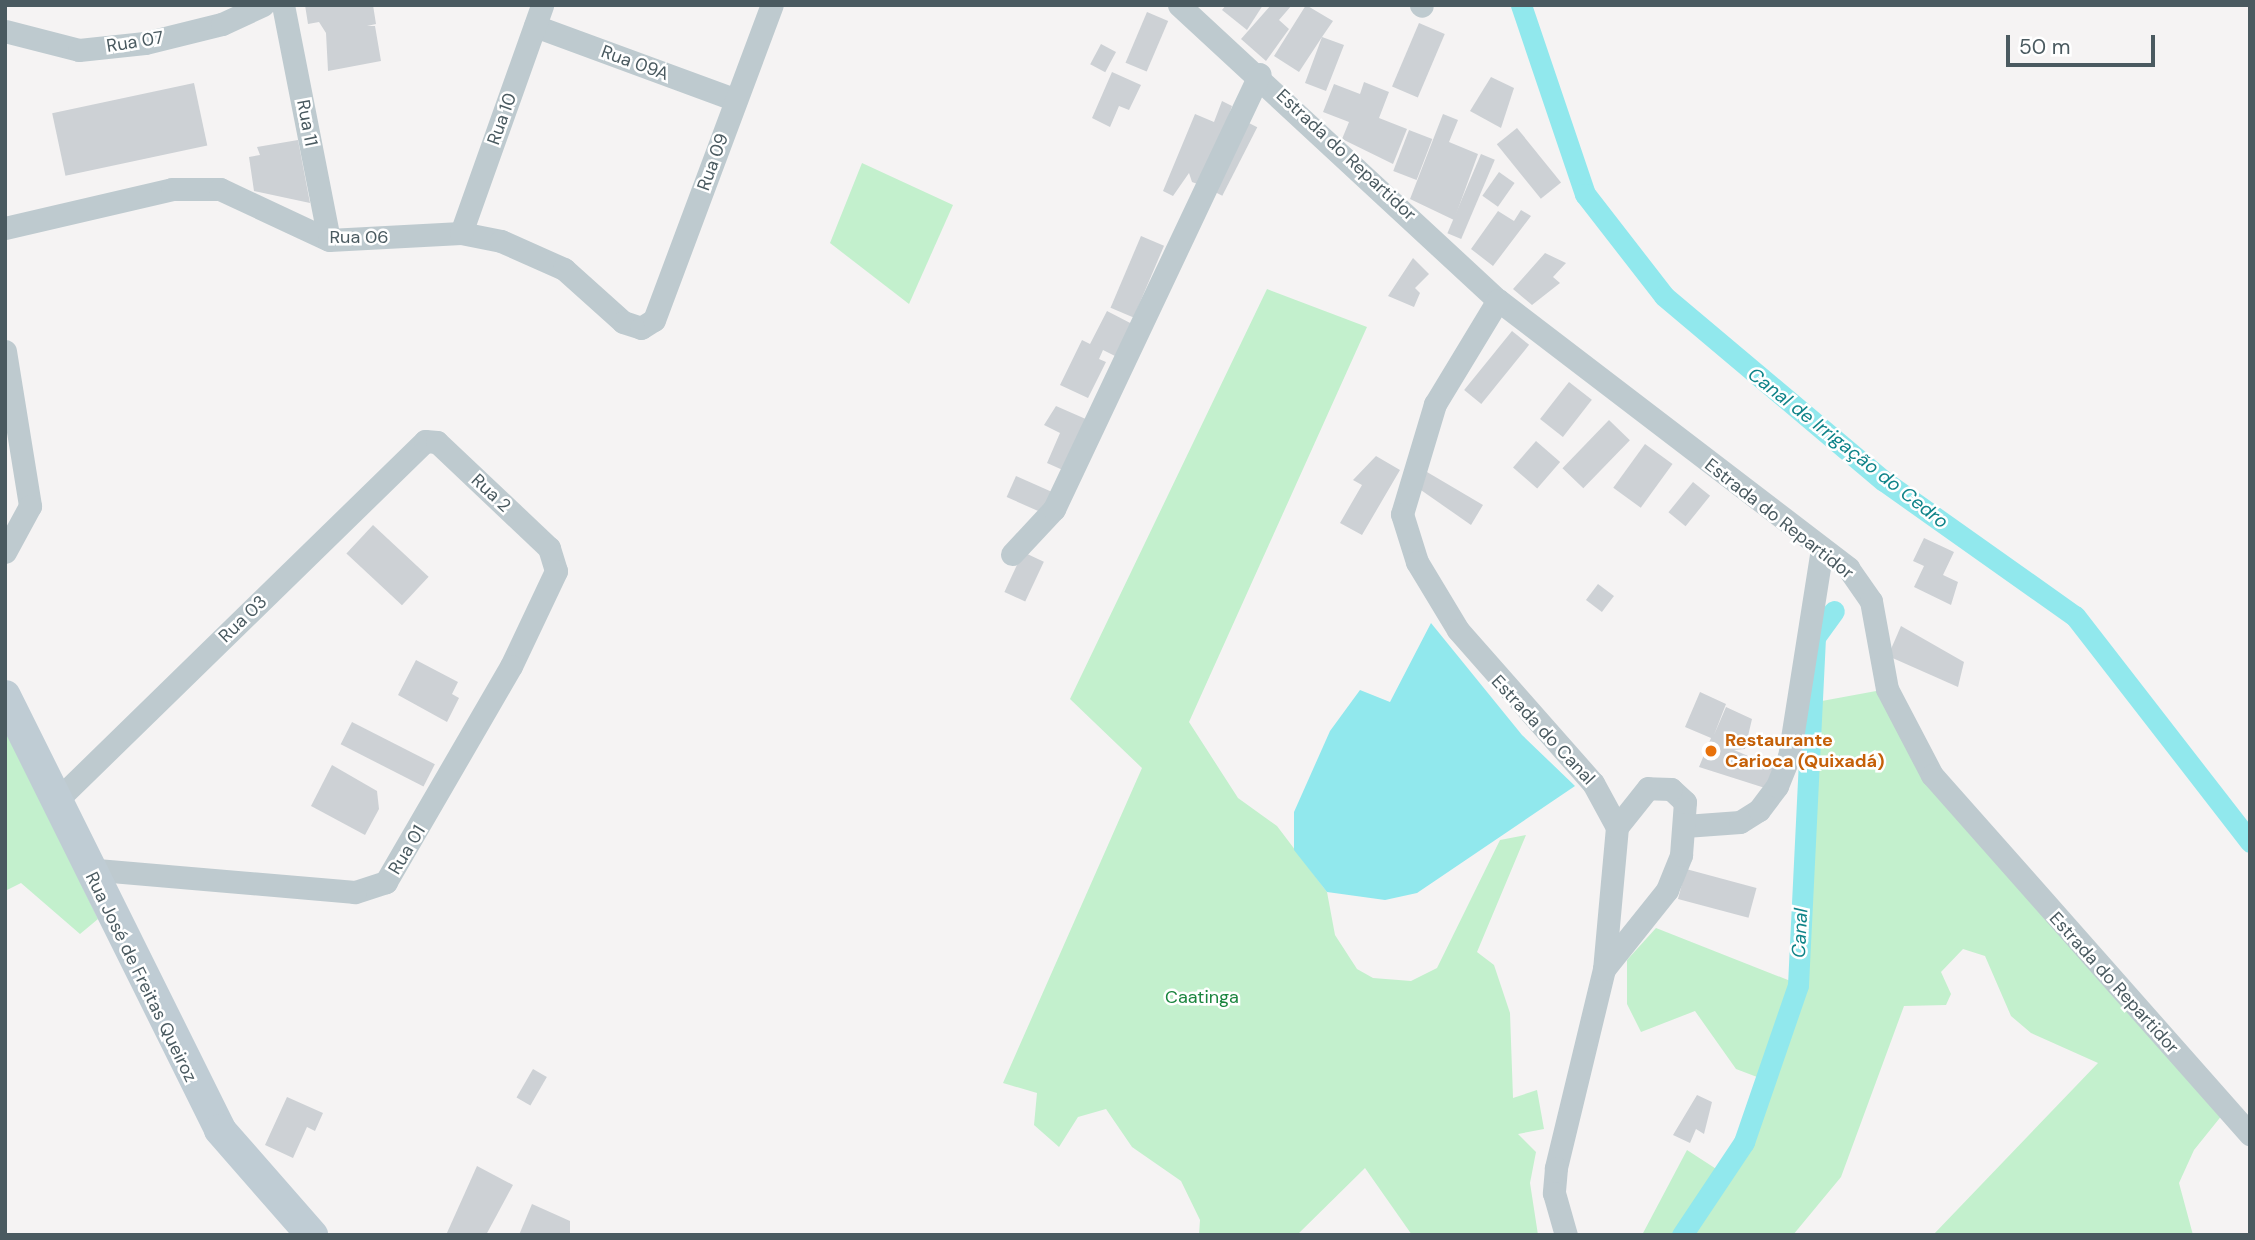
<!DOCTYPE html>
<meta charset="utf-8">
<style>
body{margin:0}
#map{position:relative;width:2255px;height:1240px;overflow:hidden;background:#f5f3f3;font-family:"DM Sans",sans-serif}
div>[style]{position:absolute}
.green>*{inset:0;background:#c3f0cd}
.water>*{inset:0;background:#91e8ed}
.canal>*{height:21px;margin:-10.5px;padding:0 10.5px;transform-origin:10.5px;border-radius:10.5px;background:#91e8ed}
.building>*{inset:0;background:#cdd1d5;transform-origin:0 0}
.minor>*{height:23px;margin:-11.5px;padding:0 11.5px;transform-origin:11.5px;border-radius:11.5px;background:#becacf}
.secondary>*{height:32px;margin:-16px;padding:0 16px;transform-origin:16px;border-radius:16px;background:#bfccd4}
.dots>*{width:19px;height:19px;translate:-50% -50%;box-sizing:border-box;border:4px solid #fff;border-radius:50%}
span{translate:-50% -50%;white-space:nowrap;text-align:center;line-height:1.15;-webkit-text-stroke:5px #fff;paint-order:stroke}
.street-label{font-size:18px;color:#4a5a60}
.food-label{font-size:18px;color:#c56008;font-weight:700}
.left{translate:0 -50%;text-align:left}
.park-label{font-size:18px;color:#19843d}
.water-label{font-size:19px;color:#0e8388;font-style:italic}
.frame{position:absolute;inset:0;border:7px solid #4a5a60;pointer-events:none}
.scale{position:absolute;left:2006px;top:35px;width:149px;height:32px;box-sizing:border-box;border:4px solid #4a5a60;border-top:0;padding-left:9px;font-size:21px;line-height:24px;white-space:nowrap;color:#4a5a60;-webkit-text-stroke:5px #fff;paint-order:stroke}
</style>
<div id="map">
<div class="green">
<i style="clip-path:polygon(862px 163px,953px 205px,909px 304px,830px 243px)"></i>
<i style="clip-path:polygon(1267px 289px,1367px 327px,1189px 722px,1238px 798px,1277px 826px,1327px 892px,1335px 935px,1357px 969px,1373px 978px,1411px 981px,1437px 968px,1500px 840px,1526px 835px,1477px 952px,1494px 965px,1510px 1013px,1513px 1098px,1537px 1090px,1544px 1129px,1518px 1134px,1536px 1152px,1530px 1183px,1538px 1235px,1412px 1235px,1365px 1168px,1297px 1235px,1199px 1235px,1200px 1220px,1181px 1181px,1132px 1147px,1106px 1109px,1078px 1117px,1059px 1147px,1034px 1125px,1037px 1093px,1003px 1083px,1142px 768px,1070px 699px)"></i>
<i style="clip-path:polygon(1887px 689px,1944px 792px,2227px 1109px,2194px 1150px,2179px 1183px,2193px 1235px,1933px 1235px,2098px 1063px,2031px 1033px,2011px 1016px,1985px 956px,1963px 949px,1941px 972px,1951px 994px,1946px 1005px,1904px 1006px,1841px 1177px,1793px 1235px,1642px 1235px,1687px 1150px,1724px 1174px,1744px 1142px,1765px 1080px,1736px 1069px,1695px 1011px,1641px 1032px,1627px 1004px,1627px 960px,1656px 928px,1798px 984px,1811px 703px)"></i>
<i style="clip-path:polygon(5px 725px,98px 919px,80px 934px,21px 883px,7px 890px,5px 913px)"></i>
</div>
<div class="water">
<i style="clip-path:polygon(1431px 623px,1522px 735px,1575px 786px,1417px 893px,1385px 900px,1327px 892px,1294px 850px,1294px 812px,1330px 731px,1360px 690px,1390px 702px)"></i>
</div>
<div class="canal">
<i style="left:1521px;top:5px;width:200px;rotate:71.3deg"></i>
<i style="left:1585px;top:194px;width:129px;rotate:52.2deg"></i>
<i style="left:1664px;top:296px;width:287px;rotate:40.1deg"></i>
<i style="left:1884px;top:481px;width:234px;rotate:35.3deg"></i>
<i style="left:2075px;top:616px;width:286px;rotate:52.2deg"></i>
<i style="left:1682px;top:1235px;width:112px;rotate:-56.3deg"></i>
<i style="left:1744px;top:1142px;width:166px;rotate:-71deg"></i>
<i style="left:1798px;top:985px;width:348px;rotate:-87.2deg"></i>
<i style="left:1815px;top:637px;width:32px;rotate:-54deg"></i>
</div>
<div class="building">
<i style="clip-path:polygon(305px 5px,373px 5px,376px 24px,367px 26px,375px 26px,381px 61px,328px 71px,326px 33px,319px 22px,308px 24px)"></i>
<i style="clip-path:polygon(1226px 5px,1263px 5px,1247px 30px,1222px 10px)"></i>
<i style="clip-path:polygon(1271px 5px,1292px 5px,1279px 20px,1289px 29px,1266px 61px,1241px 39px)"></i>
<i style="clip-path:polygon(1306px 5px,1333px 21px,1322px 37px,1344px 45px,1326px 91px,1305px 83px,1322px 37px,1299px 72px,1274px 56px)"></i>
<i style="left:1147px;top:12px;width:23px;height:55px;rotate:23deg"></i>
<i style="left:1419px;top:23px;width:28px;height:69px;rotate:23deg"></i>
<i style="left:1101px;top:44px;width:17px;height:23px;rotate:28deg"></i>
<i style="clip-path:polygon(1112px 72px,1141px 85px,1129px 110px,1119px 106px,1110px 127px,1092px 118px)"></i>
<i style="clip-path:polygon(1491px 77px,1514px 88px,1501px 128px,1470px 111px)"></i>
<i style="clip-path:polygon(1364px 82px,1389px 92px,1379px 118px,1407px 129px,1393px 164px,1342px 139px,1349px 122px,1323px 112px,1334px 84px,1360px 94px)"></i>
<i style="left:194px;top:83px;width:64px;height:145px;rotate:78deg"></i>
<i style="clip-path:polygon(1222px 101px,1232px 106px,1206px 187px,1192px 182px,1189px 173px,1173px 196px,1163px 191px,1195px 114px,1214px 122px)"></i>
<i style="clip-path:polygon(1443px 114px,1458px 120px,1449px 142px,1478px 154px,1454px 220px,1410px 199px)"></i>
<i style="left:1243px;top:120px;width:16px;height:77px;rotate:27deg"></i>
<i style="left:1517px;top:128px;width:70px;height:26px;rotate:51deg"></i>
<i style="left:1409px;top:130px;width:25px;height:44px;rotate:21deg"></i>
<i style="clip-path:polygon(298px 140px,310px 203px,254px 191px,249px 157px,260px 155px,257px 147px)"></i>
<i style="left:1481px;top:154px;width:15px;height:86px;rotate:23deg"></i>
<i style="left:1499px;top:172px;width:19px;height:29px;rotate:35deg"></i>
<i style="clip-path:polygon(1521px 210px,1531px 216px,1493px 266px,1471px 249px,1498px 211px,1514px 221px)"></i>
<i style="left:1141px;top:236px;width:25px;height:78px;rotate:23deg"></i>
<i style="clip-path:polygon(1545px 253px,1566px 263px,1553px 277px,1560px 283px,1532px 305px,1513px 289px)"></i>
<i style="clip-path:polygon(1413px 258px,1429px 274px,1415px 288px,1420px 293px,1414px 307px,1388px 296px)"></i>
<i style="clip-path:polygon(1107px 311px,1136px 326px,1121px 359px,1103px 350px,1099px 359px,1106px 362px,1088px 398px,1060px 385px,1082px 340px,1090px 344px)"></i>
<i style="left:1512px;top:331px;width:22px;height:76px;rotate:39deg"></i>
<i style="left:1569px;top:382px;width:29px;height:47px;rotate:38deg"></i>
<i style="clip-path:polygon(1056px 406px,1088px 420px,1065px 471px,1047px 463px,1060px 433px,1044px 425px)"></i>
<i style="left:1609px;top:420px;width:29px;height:67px;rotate:44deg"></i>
<i style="left:1536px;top:441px;width:32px;height:35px;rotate:41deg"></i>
<i style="left:1645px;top:444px;width:34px;height:54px;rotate:36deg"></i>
<i style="clip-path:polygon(1376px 456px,1400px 470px,1362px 535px,1340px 523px,1362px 485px,1353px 480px)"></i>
<i style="clip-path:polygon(1427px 472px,1483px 505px,1471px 525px,1418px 488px)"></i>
<i style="left:1016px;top:476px;width:42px;height:23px;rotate:24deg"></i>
<i style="left:1693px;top:482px;width:22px;height:39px;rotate:39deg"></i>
<i style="left:373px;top:525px;width:76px;height:39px;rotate:43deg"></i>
<i style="clip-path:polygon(1924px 538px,1954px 552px,1943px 575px,1958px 582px,1951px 605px,1914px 587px,1924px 566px,1913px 561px)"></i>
<i style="left:1023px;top:552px;width:23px;height:44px;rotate:25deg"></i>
<i style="left:1598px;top:584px;width:20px;height:20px;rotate:37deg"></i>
<i style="clip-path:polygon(1901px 626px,1964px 662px,1958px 687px,1888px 656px)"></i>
<i style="clip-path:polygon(416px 660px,458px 682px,452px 694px,459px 698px,447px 722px,398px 695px)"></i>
<i style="clip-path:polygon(1700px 692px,1726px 704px,1714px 735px,1726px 707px,1752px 719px,1745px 749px,1734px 750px,1774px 767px,1765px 788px,1699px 767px,1711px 738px,1685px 727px)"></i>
<i style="left:352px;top:722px;width:93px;height:25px;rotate:27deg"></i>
<i style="clip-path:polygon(332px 765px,377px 791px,379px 809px,365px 835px,311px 806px)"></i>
<i style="left:1686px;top:869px;width:73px;height:31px;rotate:15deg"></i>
<i style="left:533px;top:1069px;width:16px;height:33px;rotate:30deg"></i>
<i style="clip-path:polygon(1697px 1095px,1712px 1102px,1704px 1134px,1696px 1129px,1690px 1143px,1673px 1135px)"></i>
<i style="clip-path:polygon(287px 1097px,323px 1113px,315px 1131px,307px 1127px,293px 1158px,265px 1145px)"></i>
<i style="clip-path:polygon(477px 1166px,513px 1185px,486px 1235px,446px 1235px)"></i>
<i style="clip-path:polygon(532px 1204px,570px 1221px,570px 1235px,519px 1235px)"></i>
</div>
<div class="minor">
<i style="left:283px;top:5px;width:239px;rotate:78.9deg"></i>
<i style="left:1179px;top:5px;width:434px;rotate:42.8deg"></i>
<i style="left:1498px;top:300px;width:441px;rotate:37.4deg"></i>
<i style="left:1848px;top:568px;width:40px;rotate:55.1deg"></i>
<i style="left:1871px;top:601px;width:89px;rotate:79.7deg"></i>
<i style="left:1887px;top:689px;width:97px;rotate:62.4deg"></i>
<i style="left:1932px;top:775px;width:480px;rotate:48.5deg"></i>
<i style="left:1421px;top:5px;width:1px;rotate:45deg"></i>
<i style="left:535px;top:26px;width:214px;rotate:20.2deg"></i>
<i style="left:5px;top:31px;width:76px;rotate:14.4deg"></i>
<i style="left:79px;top:50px;width:66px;rotate:-6.1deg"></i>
<i style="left:145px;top:43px;width:79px;rotate:-13.9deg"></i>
<i style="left:222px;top:24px;width:45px;rotate:-24.9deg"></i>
<i style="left:5px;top:228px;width:171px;rotate:-13.1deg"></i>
<i style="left:172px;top:189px;width:48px"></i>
<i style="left:220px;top:189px;width:120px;rotate:25.1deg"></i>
<i style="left:329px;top:240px;width:132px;rotate:-3deg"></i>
<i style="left:461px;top:233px;width:41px;rotate:11.3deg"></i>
<i style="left:501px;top:241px;width:69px;rotate:24deg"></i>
<i style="left:564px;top:269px;width:79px;rotate:41.9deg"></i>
<i style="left:623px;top:322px;width:19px;rotate:18deg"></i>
<i style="left:641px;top:328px;width:15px;rotate:-32deg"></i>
<i style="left:654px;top:320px;width:336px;rotate:-69.5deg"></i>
<i style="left:461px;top:233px;width:242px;rotate:-70.4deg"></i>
<i style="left:1498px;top:300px;width:122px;rotate:121.2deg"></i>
<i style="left:1435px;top:404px;width:115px;rotate:106.7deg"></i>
<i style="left:1402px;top:514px;width:50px;rotate:72.6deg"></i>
<i style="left:1417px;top:562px;width:79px;rotate:58.9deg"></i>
<i style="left:1458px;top:630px;width:204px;rotate:48.6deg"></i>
<i style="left:1593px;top:783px;width:50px;rotate:61.4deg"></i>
<i style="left:1617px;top:827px;width:143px;rotate:95.2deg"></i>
<i style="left:1604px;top:969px;width:205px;rotate:103.6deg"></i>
<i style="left:1556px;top:1168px;width:25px;rotate:95deg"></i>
<i style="left:1554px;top:1193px;width:44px;rotate:74.1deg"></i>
<i style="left:5px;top:351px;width:157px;rotate:80.8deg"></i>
<i style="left:30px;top:506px;width:52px;rotate:118.5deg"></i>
<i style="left:1012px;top:554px;width:62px;rotate:-47deg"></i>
<i style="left:1054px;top:509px;width:481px;rotate:-64.7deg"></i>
<i style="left:55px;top:802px;width:517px;rotate:-44.29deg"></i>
<i style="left:425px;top:441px;width:12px;rotate:5deg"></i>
<i style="left:437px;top:442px;width:154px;rotate:43.4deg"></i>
<i style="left:549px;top:548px;width:24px;rotate:73deg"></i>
<i style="left:556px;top:571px;width:105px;rotate:115.3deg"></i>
<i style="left:511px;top:666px;width:250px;rotate:120.1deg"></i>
<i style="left:386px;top:882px;width:33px;rotate:162deg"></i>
<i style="left:355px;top:892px;width:268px;rotate:-175.1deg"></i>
<i style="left:1685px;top:826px;width:55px;rotate:-4.2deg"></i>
<i style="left:1740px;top:822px;width:22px;rotate:-32deg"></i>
<i style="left:1759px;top:810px;width:30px;rotate:-53deg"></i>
<i style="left:1777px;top:786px;width:31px;rotate:-68deg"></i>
<i style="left:1789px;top:757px;width:211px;rotate:-81deg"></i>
<i style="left:1604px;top:969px;width:101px;rotate:-51.4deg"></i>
<i style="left:1667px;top:890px;width:38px;rotate:-68deg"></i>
<i style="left:1681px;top:855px;width:53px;rotate:-85.7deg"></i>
<i style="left:1685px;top:802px;width:19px;rotate:-137deg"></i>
<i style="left:1671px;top:789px;width:23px;rotate:-178deg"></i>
<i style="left:1648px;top:788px;width:50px;rotate:128.5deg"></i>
</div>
<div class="secondary">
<i style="left:5px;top:696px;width:484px;rotate:63.6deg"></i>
<i style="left:220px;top:1130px;width:140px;rotate:48.8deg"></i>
</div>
<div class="dots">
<i style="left:1711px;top:751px;background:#e8710a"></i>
</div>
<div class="street-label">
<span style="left:135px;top:42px;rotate:-9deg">Rua 07</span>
<span style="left:635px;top:63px;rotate:20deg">Rua 09A</span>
<span style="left:502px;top:119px;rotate:-70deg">Rua 10</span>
<span style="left:307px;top:123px;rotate:79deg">Rua 11</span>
<span style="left:1346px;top:155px;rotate:43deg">Estrada do Repartidor</span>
<span style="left:713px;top:162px;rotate:-70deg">Rua 09</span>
<span style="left:359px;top:237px">Rua 06</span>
<span style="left:491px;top:493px;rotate:43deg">Rua 2</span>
<span style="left:1779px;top:519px;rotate:38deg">Estrada do Repartidor</span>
<span style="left:243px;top:619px;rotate:-44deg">Rua 03</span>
<span style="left:1543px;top:730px;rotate:47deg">Estrada do Canal</span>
<span style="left:407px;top:850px;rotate:-59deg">Rua 01</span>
<span style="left:141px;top:977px;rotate:64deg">Rua José de Freitas Queiroz</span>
<span style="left:2114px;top:983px;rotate:48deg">Estrada do Repartidor</span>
</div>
<div class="food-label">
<span class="left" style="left:1725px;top:751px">Restaurante<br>Carioca (Quixadá)</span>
</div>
<div class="park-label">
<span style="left:1202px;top:997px">Caatinga</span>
</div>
<div class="water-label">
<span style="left:1848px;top:448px;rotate:38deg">Canal de Irrigação do Cedro</span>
<span style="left:1800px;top:933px;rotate:-87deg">Canal</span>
</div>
<div class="frame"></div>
<div class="scale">50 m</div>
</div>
